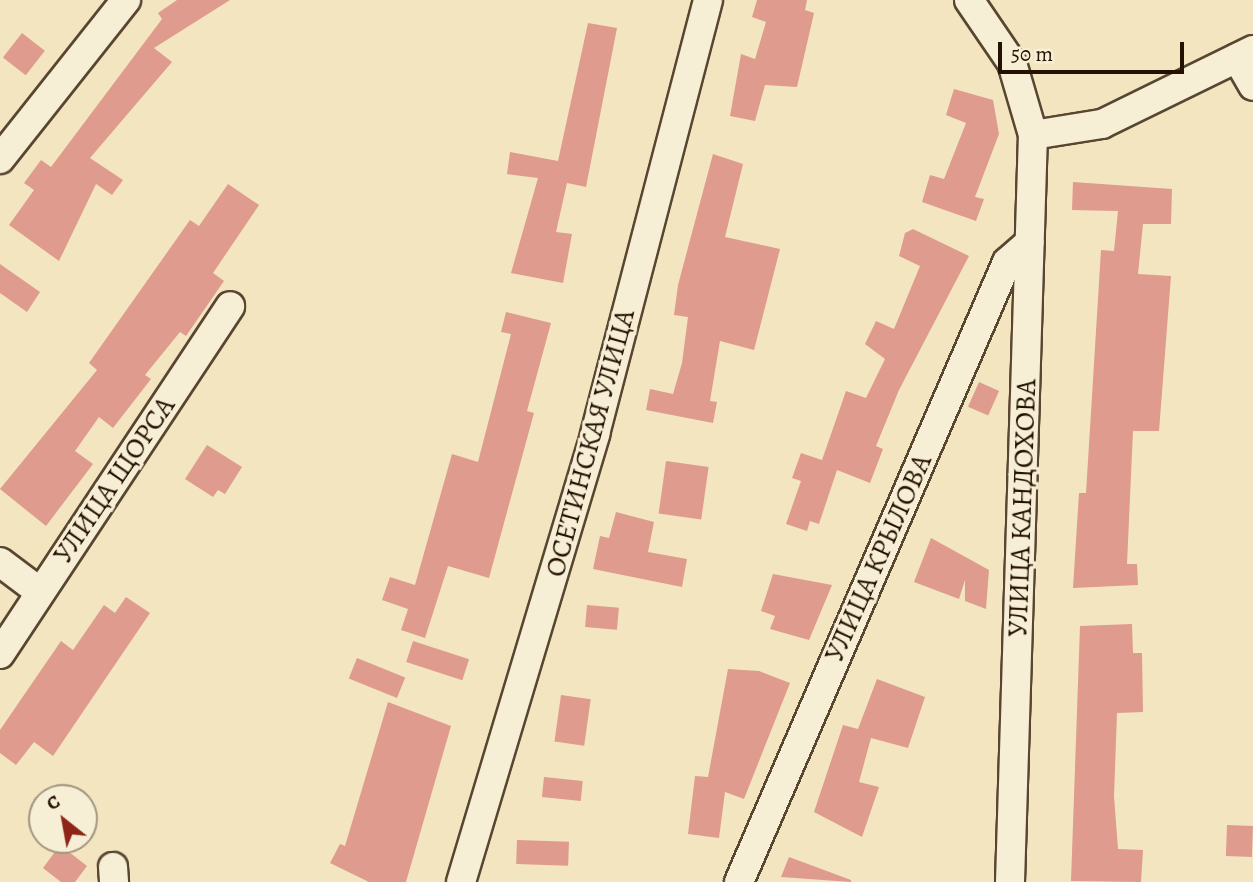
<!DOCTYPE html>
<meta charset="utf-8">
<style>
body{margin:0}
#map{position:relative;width:1253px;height:882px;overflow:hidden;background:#f3e5c0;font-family:Alegreya,serif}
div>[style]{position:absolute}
.building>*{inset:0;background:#df9b8d;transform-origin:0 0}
.roads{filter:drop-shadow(2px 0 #584631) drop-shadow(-2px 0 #584631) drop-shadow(0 2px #584631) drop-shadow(0 -2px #584631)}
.minor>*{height:28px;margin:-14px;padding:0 14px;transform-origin:14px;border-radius:14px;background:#f7eed6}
span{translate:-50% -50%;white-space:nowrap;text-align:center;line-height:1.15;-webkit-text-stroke:6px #f7eed6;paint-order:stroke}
.street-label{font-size:28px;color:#241101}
.north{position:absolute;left:28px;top:784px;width:70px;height:70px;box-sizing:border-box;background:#f7eed6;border:2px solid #a39681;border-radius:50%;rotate:329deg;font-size:19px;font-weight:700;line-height:28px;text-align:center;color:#241101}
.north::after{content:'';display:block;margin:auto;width:24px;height:32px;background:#8f2418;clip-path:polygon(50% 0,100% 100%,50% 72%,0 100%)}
.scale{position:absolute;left:998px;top:42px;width:186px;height:32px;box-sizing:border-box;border:4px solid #241101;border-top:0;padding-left:9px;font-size:21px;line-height:24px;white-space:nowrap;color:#241101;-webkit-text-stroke:5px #f7eed6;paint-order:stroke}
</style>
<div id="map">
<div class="building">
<i style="clip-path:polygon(177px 0,230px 0,154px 48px,172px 62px,90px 158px,123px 180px,112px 195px,96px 184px,59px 261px,9px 225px,34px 190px,24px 183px,41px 160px,51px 167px,162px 19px,158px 13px)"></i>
<i style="clip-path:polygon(757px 0,807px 0,805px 10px,814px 13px,797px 87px,765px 85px,755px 121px,730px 116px,741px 54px,755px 59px,766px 22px,752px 17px)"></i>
<i style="clip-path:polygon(588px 23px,617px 28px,586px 187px,567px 183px,556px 232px,572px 234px,563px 283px,511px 273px,538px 178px,507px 174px,510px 152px,558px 161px)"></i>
<i style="left:22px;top:33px;width:29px;height:31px;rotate:38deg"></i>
<i style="clip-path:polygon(954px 89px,993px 100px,999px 134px,975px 197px,984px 199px,976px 221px,922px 202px,930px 175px,944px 179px,966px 123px,946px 115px)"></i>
<i style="clip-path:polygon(713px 154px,743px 164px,725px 237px,780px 249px,754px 350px,720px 341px,710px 401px,717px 402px,713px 423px,646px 410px,650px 389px,673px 394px,682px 363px,688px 317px,674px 315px,678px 285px)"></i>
<i style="clip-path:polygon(1073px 182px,1172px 189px,1171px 224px,1143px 224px,1138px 274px,1171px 276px,1159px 431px,1133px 431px,1127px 564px,1137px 564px,1138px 585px,1073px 588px,1079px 493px,1086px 493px,1101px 250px,1114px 251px,1118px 211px,1072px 210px)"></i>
<i style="clip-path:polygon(228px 184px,259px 205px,213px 273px,224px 281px,186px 336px,180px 332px,145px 375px,151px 379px,113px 428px,99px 417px,75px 451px,93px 464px,46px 526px,0 489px,97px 370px,89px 363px,190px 220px,199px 226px)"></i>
<i style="clip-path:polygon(913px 229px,969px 256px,899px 390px,876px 446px,883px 449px,870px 483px,837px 470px,819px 524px,810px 521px,807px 531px,786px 524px,801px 481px,792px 478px,801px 453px,822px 460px,846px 391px,866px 398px,885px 359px,865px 344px,876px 321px,894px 329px,920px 266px,899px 256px,905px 233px)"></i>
<i style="clip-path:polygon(0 264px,40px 292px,27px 312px,0 293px)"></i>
<i style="clip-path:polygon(506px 312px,551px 323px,527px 411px,534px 413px,489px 578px,448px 566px,425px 638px,401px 630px,408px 609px,382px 600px,390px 577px,415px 585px,452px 454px,478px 462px,511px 334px,501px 332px)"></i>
<i style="left:979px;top:382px;width:22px;height:27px;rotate:24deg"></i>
<i style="clip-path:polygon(207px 445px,242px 467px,225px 494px,218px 490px,213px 497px,185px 479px)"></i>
<i style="left:666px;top:461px;width:43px;height:53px;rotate:8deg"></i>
<i style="clip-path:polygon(616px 512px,654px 522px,648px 552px,687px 559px,682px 587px,593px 569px,600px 536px,609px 538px)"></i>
<i style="clip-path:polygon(931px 538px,989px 570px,986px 609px,965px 601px,965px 580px,959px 599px,914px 582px)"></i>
<i style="clip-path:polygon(773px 574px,832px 585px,809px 640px,770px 629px,775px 616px,761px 611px)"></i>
<i style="clip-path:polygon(126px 597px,150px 613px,53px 756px,34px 742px,16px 765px,0 753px,0 730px,61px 641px,73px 650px,104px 605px,115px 613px)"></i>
<i style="left:587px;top:605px;width:32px;height:22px;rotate:5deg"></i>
<i style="clip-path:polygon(1132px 624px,1133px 653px,1142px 653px,1143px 712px,1117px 713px,1114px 796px,1118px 849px,1143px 850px,1141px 882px,1071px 881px,1080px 626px)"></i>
<i style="left:413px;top:641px;width:59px;height:22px;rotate:18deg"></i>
<i style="left:357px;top:658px;width:52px;height:22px;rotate:22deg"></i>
<i style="clip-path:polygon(728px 669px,759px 671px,790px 683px,744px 799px,725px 792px,719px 838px,688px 834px,695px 776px,708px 777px)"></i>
<i style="clip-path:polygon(877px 679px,925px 697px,908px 748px,871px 738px,859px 782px,879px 787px,862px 837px,814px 812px,843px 725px,858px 729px)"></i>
<i style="left:561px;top:695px;width:30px;height:47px;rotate:8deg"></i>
<i style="clip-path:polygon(388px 702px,451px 726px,406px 882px,369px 882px,330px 863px,340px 844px,345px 846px)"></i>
<i style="left:544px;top:777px;width:39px;height:20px;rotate:6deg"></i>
<i style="left:1227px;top:825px;width:26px;height:31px;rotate:2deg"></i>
<i style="left:517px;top:840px;width:52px;height:24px;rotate:2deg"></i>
<i style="clip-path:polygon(60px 845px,87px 866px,75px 882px,61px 882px,43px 868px)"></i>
<i style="clip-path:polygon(789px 857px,851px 880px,851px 882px,781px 877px)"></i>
</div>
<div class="roads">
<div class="minor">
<i style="left:969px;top:0;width:76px;rotate:55.7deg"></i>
<i style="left:1012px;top:63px;width:75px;rotate:73.7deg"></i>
<i style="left:1033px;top:135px;width:70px;rotate:-9.1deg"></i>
<i style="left:1102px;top:124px;width:168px;rotate:-26.1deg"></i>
<i style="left:1237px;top:58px;width:32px;rotate:60deg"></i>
<i style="left:0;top:159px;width:203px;rotate:-51.6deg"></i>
<i style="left:0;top:562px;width:50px;rotate:36.9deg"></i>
<i style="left:0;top:654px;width:417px;rotate:-56.5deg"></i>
<i style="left:113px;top:867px;width:15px;rotate:86deg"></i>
<i style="left:461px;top:882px;width:468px;rotate:-73.3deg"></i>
<i style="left:595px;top:434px;width:448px;rotate:-75.4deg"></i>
<i style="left:739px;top:882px;width:675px;rotate:-66.62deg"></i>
<i style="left:1007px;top:262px;width:30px;rotate:-41deg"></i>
<i style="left:1010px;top:882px;width:747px;rotate:-88.24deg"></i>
</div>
</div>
<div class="street-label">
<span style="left:590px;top:443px;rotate:-75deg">ОСЕТИНСКАЯ УЛИЦА</span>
<span style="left:114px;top:480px;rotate:-56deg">УЛИЦА ЩОРСА</span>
<span style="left:1022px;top:508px;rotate:-88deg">УЛИЦА КАНДОХОВА</span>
<span style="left:878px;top:558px;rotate:-66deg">УЛИЦА КРЫЛОВА</span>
</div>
<div class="north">С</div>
<div class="scale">50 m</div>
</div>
